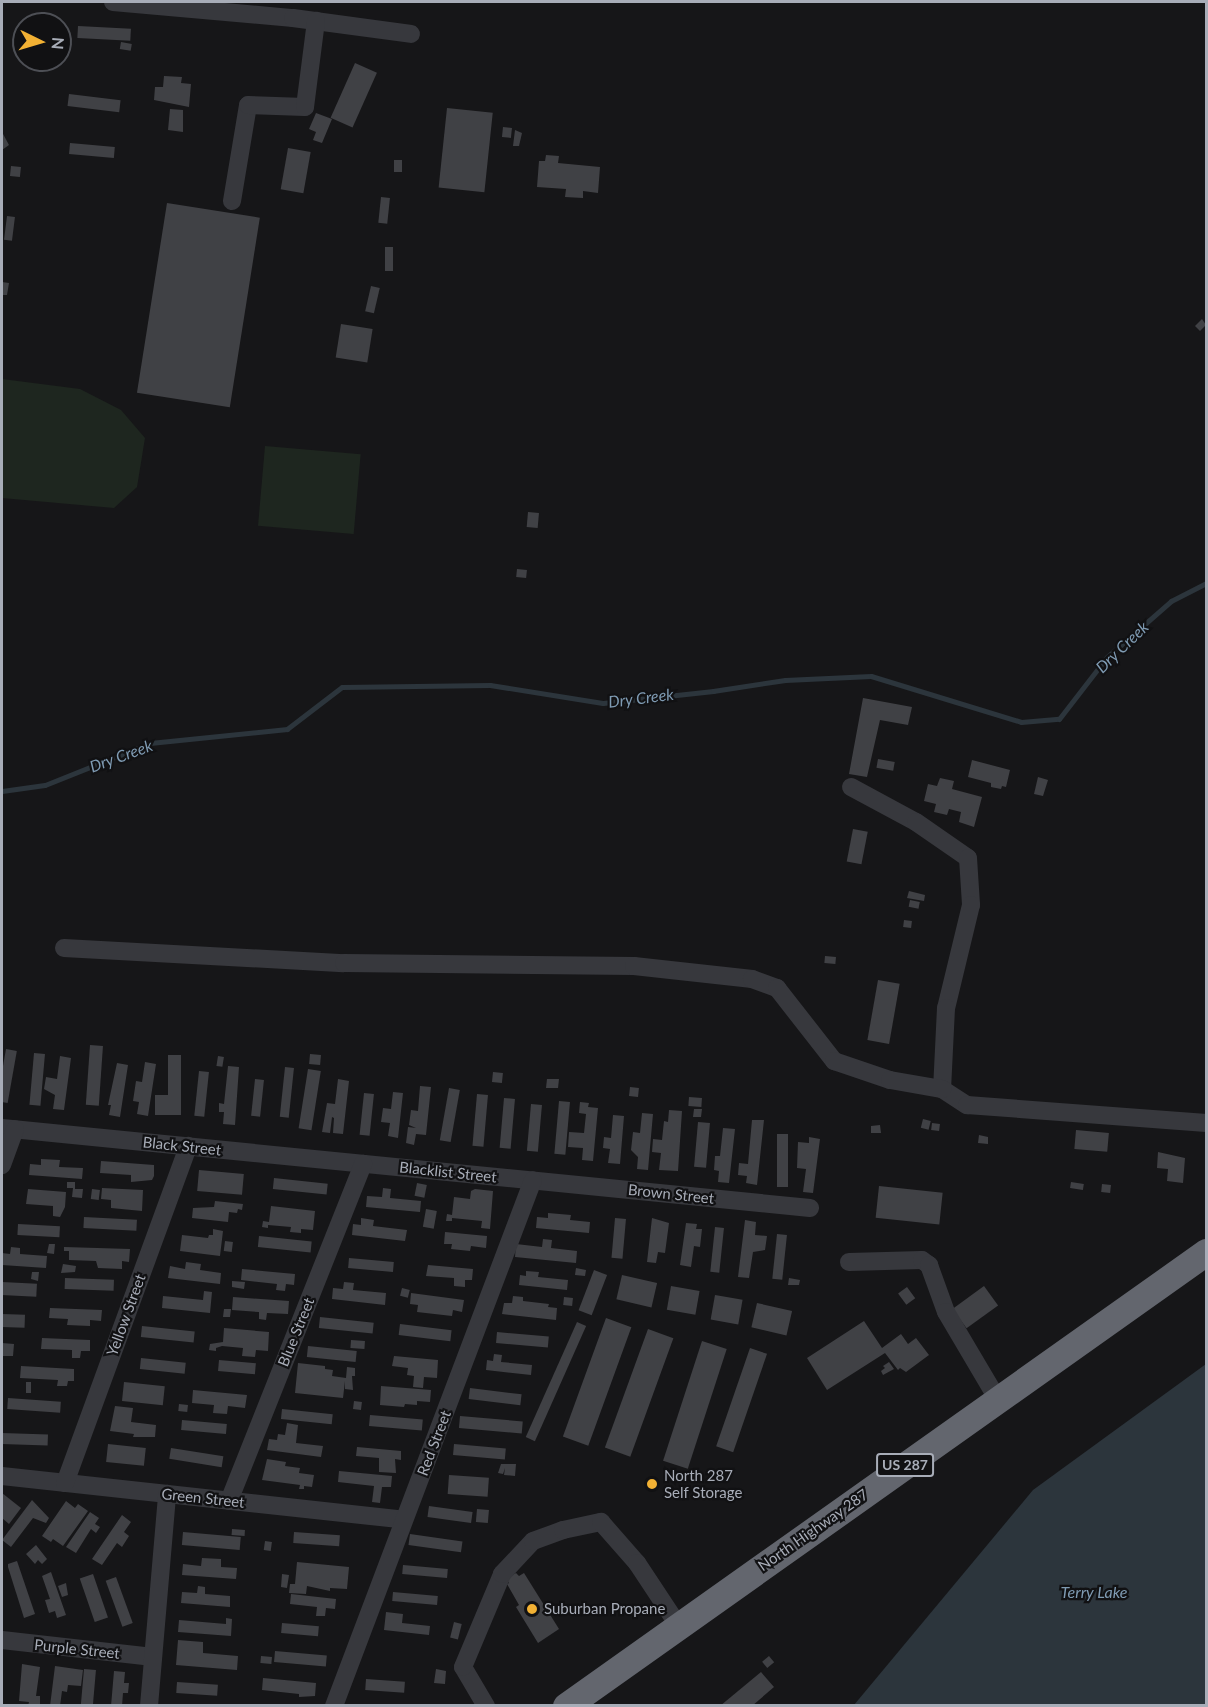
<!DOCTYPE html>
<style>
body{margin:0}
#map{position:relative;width:1208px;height:1707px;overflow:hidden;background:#161618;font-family:Lato,sans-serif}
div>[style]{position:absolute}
.green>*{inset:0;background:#1e261f;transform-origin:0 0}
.water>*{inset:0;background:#2c353c}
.stream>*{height:5px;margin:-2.5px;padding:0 2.5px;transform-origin:2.5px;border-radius:2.5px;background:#2c353c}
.building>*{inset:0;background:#404145;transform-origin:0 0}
.minor>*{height:18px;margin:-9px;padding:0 9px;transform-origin:9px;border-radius:9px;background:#37383d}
.highway>*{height:27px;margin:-13.5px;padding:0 13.5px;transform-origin:13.5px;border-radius:13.5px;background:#63666e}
.dots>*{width:16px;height:16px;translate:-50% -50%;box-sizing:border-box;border:3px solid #111113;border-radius:50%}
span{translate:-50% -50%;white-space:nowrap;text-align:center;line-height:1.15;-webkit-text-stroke:4.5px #111113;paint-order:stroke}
.shield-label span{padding:2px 4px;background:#111113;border:2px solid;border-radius:4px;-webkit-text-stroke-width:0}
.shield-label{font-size:14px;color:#a8adb8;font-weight:700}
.street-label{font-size:15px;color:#a8adb8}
.poi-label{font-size:15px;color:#a8adb8}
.left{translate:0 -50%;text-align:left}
.water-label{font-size:16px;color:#7f9bb3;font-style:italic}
.frame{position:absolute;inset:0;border:3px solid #a8adb8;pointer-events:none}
.north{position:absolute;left:12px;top:12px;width:60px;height:60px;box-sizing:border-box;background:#111113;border:2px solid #4d4f55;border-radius:50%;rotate:95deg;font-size:16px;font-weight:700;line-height:24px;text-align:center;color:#a8adb8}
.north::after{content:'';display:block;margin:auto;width:21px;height:27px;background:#f2b134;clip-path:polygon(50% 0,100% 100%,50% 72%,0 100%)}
</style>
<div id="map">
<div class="green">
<i style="clip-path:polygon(2px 379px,80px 389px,121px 410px,145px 438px,137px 487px,114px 508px,2px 498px)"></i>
<i style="left:265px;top:446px;width:96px;height:80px;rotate:5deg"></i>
</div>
<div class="water">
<i style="clip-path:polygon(1206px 1364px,1206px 1705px,854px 1705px,1033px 1490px)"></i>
</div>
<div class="stream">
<i style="left:2px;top:791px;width:43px;rotate:-7.9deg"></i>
<i style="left:45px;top:785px;width:113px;rotate:-21.8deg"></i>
<i style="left:150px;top:743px;width:138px;rotate:-5.8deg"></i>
<i style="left:287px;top:729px;width:69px;rotate:-37.4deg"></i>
<i style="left:342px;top:687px;width:148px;rotate:-0.8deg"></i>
<i style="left:490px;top:685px;width:114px;rotate:9.1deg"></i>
<i style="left:603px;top:703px;width:111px;rotate:-6.2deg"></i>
<i style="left:713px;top:691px;width:73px;rotate:-8.7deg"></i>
<i style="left:785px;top:680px;width:86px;rotate:-2.7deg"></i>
<i style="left:871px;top:676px;width:157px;rotate:17deg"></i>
<i style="left:1021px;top:722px;width:38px;rotate:-5deg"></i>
<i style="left:1059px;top:719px;width:78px;rotate:-52.3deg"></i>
<i style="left:1107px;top:657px;width:85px;rotate:-41.2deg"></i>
<i style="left:1171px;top:601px;width:39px;rotate:-27deg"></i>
</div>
<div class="building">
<i style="left:78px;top:26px;width:53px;height:12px;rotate:3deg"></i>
<i style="left:121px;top:42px;width:11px;height:7px;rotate:10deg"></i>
<i style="left:355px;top:63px;width:24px;height:60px;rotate:24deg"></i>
<i style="clip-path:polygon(164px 76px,182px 77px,181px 83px,191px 84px,189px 107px,154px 100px,155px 87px,163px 87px)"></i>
<i style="left:69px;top:94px;width:52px;height:12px;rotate:7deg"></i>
<i style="left:447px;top:108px;width:46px;height:80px;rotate:6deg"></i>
<i style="clip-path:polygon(170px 109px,183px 110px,183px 132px,168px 130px)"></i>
<i style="clip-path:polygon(316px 113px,332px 119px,322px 143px,313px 140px,316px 132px,309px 129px)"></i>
<i style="left:503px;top:127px;width:9px;height:10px;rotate:6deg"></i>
<i style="clip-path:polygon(515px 130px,522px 133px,519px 146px,513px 146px)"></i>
<i style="clip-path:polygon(2px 132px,9px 145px,2px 150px)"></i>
<i style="left:70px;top:143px;width:45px;height:11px;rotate:5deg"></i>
<i style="left:288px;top:148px;width:23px;height:42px;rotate:10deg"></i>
<i style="clip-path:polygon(546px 155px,559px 156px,558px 163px,600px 167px,598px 193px,583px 191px,583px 198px,565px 197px,566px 189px,537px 187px,539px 161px,545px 161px)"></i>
<i style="left:394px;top:160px;width:8px;height:12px"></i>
<i style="left:11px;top:166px;width:10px;height:10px;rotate:6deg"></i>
<i style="left:381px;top:197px;width:9px;height:26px;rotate:6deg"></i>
<i style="left:167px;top:203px;width:94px;height:192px;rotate:9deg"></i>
<i style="left:7px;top:216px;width:8px;height:24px;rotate:7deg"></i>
<i style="left:385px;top:247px;width:8px;height:24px"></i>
<i style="clip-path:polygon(2px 282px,9px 283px,7px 295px,2px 295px)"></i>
<i style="left:371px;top:286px;width:9px;height:26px;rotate:13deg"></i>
<i style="clip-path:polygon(1202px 319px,1206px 325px,1200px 331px,1195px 326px)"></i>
<i style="left:341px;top:324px;width:32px;height:34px;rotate:9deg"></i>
<i style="left:528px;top:512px;width:11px;height:15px;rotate:5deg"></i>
<i style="left:517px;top:569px;width:10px;height:8px;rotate:6deg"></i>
<i style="clip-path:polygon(863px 698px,912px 707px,908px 725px,880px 720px,867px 777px,849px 774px)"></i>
<i style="left:878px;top:759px;width:17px;height:9px;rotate:10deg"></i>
<i style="clip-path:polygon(972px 760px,1010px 770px,1006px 787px,1002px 786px,1001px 789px,991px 787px,991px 783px,968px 777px)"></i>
<i style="clip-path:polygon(1038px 777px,1048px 780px,1043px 796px,1034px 794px)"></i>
<i style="clip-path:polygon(940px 778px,954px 781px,952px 789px,982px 797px,974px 827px,959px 822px,961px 812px,949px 809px,947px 815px,934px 812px,936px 804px,924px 801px,928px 784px,937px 786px)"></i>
<i style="left:853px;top:829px;width:15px;height:33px;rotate:11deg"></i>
<i style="clip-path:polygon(909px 891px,925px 895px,924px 901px,907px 898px)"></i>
<i style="left:910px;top:900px;width:10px;height:7px;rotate:11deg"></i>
<i style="left:904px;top:920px;width:8px;height:7px;rotate:7deg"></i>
<i style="left:825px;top:956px;width:11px;height:7px;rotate:5deg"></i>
<i style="left:878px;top:980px;width:22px;height:61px;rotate:10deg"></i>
<i style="left:90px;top:1045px;width:13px;height:60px;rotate:4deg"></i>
<i style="left:6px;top:1049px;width:11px;height:53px;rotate:10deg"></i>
<i style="left:34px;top:1053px;width:11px;height:52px;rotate:5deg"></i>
<i style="left:310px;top:1054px;width:11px;height:10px;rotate:5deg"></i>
<i style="clip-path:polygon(168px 1055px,181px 1055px,181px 1115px,155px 1115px,155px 1095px,168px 1095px)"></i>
<i style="clip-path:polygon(60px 1056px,71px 1058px,64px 1110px,53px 1109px,55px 1095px,44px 1089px,46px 1077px,57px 1079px)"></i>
<i style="left:218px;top:1056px;width:6px;height:10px;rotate:9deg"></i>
<i style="clip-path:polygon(145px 1062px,156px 1064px,148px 1116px,137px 1114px,139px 1102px,133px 1101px,136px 1081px,142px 1082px)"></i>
<i style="clip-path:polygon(117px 1063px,128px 1065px,120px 1117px,109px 1115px,111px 1105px,108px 1105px)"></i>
<i style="clip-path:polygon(228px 1066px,239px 1067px,235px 1125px,223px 1124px,224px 1112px,219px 1112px,219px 1103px,224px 1104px)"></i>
<i style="left:285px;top:1067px;width:9px;height:50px;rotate:6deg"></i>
<i style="left:308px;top:1069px;width:13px;height:60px;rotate:9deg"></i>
<i style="left:199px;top:1071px;width:10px;height:45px;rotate:6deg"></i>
<i style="left:493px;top:1072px;width:10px;height:10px;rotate:6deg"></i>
<i style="left:255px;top:1079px;width:9px;height:37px;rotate:6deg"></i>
<i style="clip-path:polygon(338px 1079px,349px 1081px,343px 1134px,333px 1133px,334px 1118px,332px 1117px,330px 1133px,322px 1132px,327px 1103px,335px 1104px)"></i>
<i style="clip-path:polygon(547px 1079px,559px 1079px,558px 1088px,546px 1088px)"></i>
<i style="clip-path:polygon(420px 1086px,431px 1087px,426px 1135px,416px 1134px,414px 1145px,406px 1143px,408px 1127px,416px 1128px,409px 1125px,411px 1110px,418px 1111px)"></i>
<i style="left:630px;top:1087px;width:9px;height:9px;rotate:6deg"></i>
<i style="left:449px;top:1088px;width:11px;height:53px;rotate:10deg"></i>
<i style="clip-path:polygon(393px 1092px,403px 1093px,398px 1138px,388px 1136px,390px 1123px,381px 1122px,383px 1108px,391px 1109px)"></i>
<i style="left:364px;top:1093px;width:10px;height:42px;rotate:6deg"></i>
<i style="left:477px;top:1094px;width:11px;height:52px;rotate:5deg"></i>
<i style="left:689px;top:1097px;width:13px;height:9px;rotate:4deg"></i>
<i style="left:504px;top:1098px;width:11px;height:50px;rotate:5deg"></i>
<i style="left:559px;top:1101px;width:11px;height:53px;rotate:5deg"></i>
<i style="clip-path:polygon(580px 1102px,589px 1103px,588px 1107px,598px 1108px,593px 1161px,582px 1160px,583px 1148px,568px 1147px,569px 1132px,584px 1133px,586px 1114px,579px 1113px)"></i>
<i style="left:531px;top:1104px;width:11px;height:47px;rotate:5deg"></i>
<i style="clip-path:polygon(694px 1109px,702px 1109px,701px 1117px,693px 1117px)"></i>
<i style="clip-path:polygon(669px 1110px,682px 1111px,678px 1171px,659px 1170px,661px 1153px,652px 1152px,653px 1139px,662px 1140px,664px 1121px,668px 1122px)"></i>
<i style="clip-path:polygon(642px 1113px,653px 1114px,648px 1170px,637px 1169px,638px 1157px,631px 1150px,633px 1132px,640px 1133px)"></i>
<i style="clip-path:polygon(613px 1115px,624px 1116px,620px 1164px,608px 1163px,610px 1149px,603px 1148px,604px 1137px,611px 1138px)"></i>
<i style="left:923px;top:1119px;width:8px;height:9px;rotate:14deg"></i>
<i style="clip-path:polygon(752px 1120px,764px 1120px,757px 1185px,746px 1183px,747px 1176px,738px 1175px,739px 1163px,748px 1164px)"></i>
<i style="left:698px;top:1122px;width:12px;height:45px;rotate:5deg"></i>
<i style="left:932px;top:1123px;width:8px;height:7px;rotate:7deg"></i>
<i style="clip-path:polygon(880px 1125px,881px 1133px,871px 1133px,871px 1126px)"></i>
<i style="clip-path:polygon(723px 1128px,735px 1129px,729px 1183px,718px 1182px,719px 1171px,714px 1170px,715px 1156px,720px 1156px)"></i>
<i style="left:1076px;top:1130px;width:33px;height:19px;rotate:5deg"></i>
<i style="left:777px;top:1134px;width:11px;height:53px"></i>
<i style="clip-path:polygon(979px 1135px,988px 1137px,988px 1144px,978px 1143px)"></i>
<i style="clip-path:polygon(809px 1137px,820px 1139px,813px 1193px,803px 1192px,806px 1169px,797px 1168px,798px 1142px,809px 1143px)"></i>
<i style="clip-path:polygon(1158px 1152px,1185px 1158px,1183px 1183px,1167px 1181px,1168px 1169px,1157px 1168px)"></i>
<i style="clip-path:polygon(41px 1159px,60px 1160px,59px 1167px,83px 1168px,82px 1179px,29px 1175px,30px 1164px,41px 1165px)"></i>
<i style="clip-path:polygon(101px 1161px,154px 1165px,154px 1176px,152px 1180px,131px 1182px,131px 1175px,100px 1173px)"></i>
<i style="left:199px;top:1170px;width:45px;height:21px;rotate:5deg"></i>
<i style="left:274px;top:1178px;width:54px;height:11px;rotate:6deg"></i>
<i style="clip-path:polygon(67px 1182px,75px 1182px,75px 1189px,83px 1189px,82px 1198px,72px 1197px,73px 1188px,67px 1188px)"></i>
<i style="left:1071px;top:1182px;width:13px;height:6px;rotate:9deg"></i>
<i style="left:417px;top:1183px;width:10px;height:13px;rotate:11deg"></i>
<i style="left:1102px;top:1184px;width:9px;height:8px;rotate:6deg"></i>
<i style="left:879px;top:1186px;width:64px;height:32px;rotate:6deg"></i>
<i style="clip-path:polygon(102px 1188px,143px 1190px,142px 1211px,111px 1208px,111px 1200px,101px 1199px)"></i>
<i style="clip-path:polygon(383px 1188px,391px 1189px,390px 1198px,421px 1201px,420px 1212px,366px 1207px,367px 1196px,382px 1197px)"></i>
<i style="clip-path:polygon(28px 1189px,66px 1192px,65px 1207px,60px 1217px,53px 1216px,53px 1206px,26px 1204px)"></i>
<i style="left:92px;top:1189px;width:8px;height:10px;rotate:7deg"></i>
<i style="clip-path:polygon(475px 1189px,493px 1191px,490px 1229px,481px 1228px,482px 1221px,452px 1218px,452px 1221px,446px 1221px,447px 1214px,452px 1215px,454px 1197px,470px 1199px,471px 1191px)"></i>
<i style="clip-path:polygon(215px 1201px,243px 1204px,242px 1210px,238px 1209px,237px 1213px,229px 1212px,228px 1222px,192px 1218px,193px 1208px,214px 1207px)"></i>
<i style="clip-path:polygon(271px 1206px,315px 1211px,313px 1230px,301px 1229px,301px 1233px,290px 1232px,291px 1227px,268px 1225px,268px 1228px,262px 1227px,263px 1221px,269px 1222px)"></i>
<i style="left:426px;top:1209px;width:11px;height:18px;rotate:10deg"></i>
<i style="clip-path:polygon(548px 1213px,571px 1215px,570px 1220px,590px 1222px,589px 1233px,536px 1228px,537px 1217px,548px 1218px)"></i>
<i style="left:84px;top:1217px;width:53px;height:11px;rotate:3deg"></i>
<i style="clip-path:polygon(361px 1218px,374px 1220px,373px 1226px,407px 1230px,405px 1241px,352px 1235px,353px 1224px,361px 1225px)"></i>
<i style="left:615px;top:1218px;width:11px;height:40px;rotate:5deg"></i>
<i style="clip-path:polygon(652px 1218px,669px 1223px,665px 1253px,658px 1252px,656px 1263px,647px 1262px)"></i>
<i style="clip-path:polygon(745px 1220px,756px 1222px,755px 1235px,767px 1236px,765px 1250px,753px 1252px,749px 1278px,738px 1277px)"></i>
<i style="clip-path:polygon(686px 1223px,697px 1224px,696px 1229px,702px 1229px,700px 1247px,694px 1246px,691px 1267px,680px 1265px)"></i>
<i style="left:18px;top:1224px;width:42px;height:11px;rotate:3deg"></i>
<i style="left:715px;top:1227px;width:9px;height:45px;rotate:6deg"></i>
<i style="clip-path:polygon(213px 1229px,223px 1231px,220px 1256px,180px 1251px,182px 1235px,208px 1238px,209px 1235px,213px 1235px)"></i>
<i style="clip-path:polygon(445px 1232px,487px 1236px,486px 1248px,471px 1246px,470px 1251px,451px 1249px,452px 1244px,444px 1244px)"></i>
<i style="left:777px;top:1234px;width:10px;height:45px;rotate:6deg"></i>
<i style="left:259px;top:1236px;width:53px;height:11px;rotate:6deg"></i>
<i style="clip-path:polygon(543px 1239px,552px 1240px,551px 1248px,577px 1251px,576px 1263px,515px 1257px,516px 1244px,542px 1247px)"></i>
<i style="left:225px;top:1241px;width:8px;height:10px;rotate:7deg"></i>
<i style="clip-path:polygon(49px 1244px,55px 1244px,54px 1254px,47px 1253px)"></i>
<i style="clip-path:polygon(11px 1247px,20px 1248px,20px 1254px,47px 1256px,46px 1268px,2px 1265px,2px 1253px,10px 1254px)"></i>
<i style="clip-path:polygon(64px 1247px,130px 1249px,129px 1262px,122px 1261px,122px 1269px,98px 1268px,96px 1261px,69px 1260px,69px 1251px,64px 1251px)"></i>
<i style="left:349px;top:1258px;width:45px;height:10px;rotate:5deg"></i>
<i style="clip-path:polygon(186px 1262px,201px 1264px,200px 1270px,221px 1273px,220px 1284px,168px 1278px,170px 1266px,185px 1269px)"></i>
<i style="clip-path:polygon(63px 1264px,76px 1266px,75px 1272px,61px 1273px)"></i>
<i style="clip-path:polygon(428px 1265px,473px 1269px,472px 1280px,465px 1280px,465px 1287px,454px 1286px,454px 1278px,426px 1276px)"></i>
<i style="clip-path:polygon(576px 1268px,586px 1270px,585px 1276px,575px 1275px)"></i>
<i style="clip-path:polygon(242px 1269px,295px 1274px,294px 1285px,286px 1284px,285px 1291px,276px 1290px,277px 1284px,241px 1280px)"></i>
<i style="left:594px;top:1270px;width:14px;height:43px;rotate:21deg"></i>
<i style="clip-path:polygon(526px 1271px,539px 1272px,538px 1277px,568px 1280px,567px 1290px,519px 1285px,520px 1275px,526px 1276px)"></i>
<i style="clip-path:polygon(32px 1272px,39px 1272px,38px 1281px,31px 1279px)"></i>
<i style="left:622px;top:1275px;width:36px;height:25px;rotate:13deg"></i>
<i style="left:65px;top:1278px;width:49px;height:11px;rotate:2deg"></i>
<i style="clip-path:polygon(789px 1278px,800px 1280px,799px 1285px,788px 1285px)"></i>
<i style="clip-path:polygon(232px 1281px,245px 1282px,244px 1289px,232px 1287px)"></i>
<i style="left:2px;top:1282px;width:35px;height:13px;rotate:3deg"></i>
<i style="clip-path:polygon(344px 1282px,354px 1283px,353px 1290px,386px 1293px,385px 1305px,332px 1299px,333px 1288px,343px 1289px)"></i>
<i style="left:671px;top:1286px;width:29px;height:24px;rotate:10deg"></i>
<i style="left:984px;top:1286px;width:24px;height:39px;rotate:54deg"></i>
<i style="left:907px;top:1287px;width:14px;height:11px;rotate:54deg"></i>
<i style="left:402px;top:1288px;width:8px;height:8px;rotate:14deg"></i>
<i style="clip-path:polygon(204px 1291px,212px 1292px,210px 1313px,162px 1308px,163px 1296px,203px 1300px)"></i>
<i style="clip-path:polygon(411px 1293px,464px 1300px,462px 1312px,453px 1310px,452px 1316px,417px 1312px,418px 1305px,410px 1304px)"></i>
<i style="left:715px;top:1295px;width:28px;height:25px;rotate:10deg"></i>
<i style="clip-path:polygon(513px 1296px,523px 1297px,523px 1301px,549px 1304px,548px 1307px,557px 1308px,556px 1320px,502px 1314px,504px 1303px,512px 1303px)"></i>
<i style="clip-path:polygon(233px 1297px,289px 1301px,288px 1314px,267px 1313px,266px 1320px,259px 1319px,259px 1312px,232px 1310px)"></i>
<i style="left:564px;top:1297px;width:9px;height:8px;rotate:6deg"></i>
<i style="left:757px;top:1303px;width:36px;height:25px;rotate:13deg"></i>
<i style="clip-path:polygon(50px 1308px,102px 1310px,101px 1321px,90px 1320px,90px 1326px,67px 1325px,68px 1319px,49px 1318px)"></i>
<i style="clip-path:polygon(224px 1309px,231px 1309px,230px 1317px,223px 1317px)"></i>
<i style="left:2px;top:1314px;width:23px;height:13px;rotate:2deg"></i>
<i style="left:320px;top:1317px;width:54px;height:11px;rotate:6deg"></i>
<i style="left:606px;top:1318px;width:27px;height:126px;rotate:20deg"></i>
<i style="clip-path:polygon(864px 1321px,882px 1348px,901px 1334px,908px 1344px,916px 1338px,929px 1355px,906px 1372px,900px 1368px,898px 1370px,885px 1353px,827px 1390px,807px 1358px)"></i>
<i style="left:577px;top:1322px;width:10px;height:126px;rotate:24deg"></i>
<i style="left:400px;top:1324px;width:52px;height:11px;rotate:7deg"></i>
<i style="left:142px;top:1326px;width:53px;height:11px;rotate:6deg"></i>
<i style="clip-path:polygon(224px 1328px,269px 1332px,268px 1351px,256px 1350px,255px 1357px,242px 1356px,243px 1348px,222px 1346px,216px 1348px,216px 1351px,209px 1350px,210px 1344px,223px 1342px)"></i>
<i style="left:648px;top:1329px;width:27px;height:126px;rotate:20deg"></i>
<i style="left:497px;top:1332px;width:52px;height:11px;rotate:5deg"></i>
<i style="clip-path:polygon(42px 1338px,90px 1340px,90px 1351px,81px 1351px,80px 1358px,72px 1358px,72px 1350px,41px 1349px)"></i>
<i style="left:351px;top:1340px;width:14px;height:8px;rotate:4deg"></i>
<i style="left:702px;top:1341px;width:26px;height:126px;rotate:18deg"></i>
<i style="clip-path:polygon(2px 1343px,14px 1344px,13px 1356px,2px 1356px)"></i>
<i style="left:308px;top:1346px;width:49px;height:11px;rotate:6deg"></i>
<i style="left:750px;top:1348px;width:18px;height:104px;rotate:19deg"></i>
<i style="clip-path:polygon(494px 1354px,502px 1355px,501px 1362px,532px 1365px,531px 1375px,486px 1370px,487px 1360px,493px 1361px)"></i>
<i style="clip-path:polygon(394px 1356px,438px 1360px,437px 1378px,424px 1377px,423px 1388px,413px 1387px,414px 1376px,407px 1375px,408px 1368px,392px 1366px)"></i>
<i style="left:141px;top:1358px;width:45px;height:11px;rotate:6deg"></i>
<i style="left:219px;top:1360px;width:37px;height:11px;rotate:5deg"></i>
<i style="clip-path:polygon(889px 1362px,894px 1369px,883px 1375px,881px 1371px,885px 1368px,883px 1366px)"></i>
<i style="clip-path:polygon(298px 1363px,325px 1366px,325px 1369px,333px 1370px,332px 1376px,346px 1378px,347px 1367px,355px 1368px,355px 1376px,352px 1376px,353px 1390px,345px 1389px,345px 1381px,343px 1398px,295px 1393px)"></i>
<i style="clip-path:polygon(21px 1366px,74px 1369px,74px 1381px,68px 1381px,67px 1386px,57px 1386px,58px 1380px,20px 1378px)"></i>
<i style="left:26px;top:1382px;width:5px;height:11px"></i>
<i style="left:124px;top:1382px;width:41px;height:19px;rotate:6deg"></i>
<i style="clip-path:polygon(381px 1386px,431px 1390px,430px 1402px,417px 1401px,417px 1405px,405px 1404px,404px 1407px,380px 1405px)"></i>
<i style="left:470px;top:1388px;width:52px;height:11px;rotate:7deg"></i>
<i style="clip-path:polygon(193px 1390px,247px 1395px,245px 1408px,228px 1406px,227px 1414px,213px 1413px,214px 1405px,192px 1403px)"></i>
<i style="left:8px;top:1398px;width:53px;height:11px;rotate:4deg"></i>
<i style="left:354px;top:1401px;width:8px;height:8px;rotate:7deg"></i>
<i style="left:179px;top:1404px;width:9px;height:7px;rotate:6deg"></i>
<i style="clip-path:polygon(115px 1406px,133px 1408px,131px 1422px,156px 1425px,155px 1437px,133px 1437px,134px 1434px,110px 1431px)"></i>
<i style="left:282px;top:1409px;width:51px;height:10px;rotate:6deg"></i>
<i style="left:370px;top:1415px;width:53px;height:11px;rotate:5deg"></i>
<i style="left:460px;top:1416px;width:63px;height:12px;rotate:5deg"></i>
<i style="left:182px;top:1420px;width:45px;height:10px;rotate:5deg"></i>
<i style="clip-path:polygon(287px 1423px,298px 1425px,296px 1443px,323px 1446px,321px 1457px,267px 1450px,269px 1439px,277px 1440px,278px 1434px,285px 1435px)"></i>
<i style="left:2px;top:1433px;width:46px;height:11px;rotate:2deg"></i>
<i style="left:108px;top:1444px;width:38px;height:18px;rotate:6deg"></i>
<i style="left:454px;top:1444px;width:52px;height:11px;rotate:5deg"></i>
<i style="clip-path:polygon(357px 1447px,401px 1451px,401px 1460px,395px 1459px,396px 1473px,379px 1472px,379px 1458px,356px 1456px)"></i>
<i style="left:171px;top:1448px;width:53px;height:11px;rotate:9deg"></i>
<i style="clip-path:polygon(267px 1459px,286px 1462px,285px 1466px,300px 1468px,299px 1473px,314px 1475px,312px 1487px,304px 1486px,304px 1489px,299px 1489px,300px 1485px,262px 1480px)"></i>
<i style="clip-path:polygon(501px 1464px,516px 1464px,515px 1476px,504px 1475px,505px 1468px,503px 1474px,498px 1473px)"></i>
<i style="clip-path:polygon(339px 1471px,392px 1476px,391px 1487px,382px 1487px,380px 1503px,372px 1502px,374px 1486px,338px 1482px)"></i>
<i style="left:449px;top:1475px;width:40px;height:19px;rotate:4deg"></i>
<i style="clip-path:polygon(2px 1493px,21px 1508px,9px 1524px,2px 1518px)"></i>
<i style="clip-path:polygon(32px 1500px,49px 1518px,46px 1523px,33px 1518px,11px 1547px,2px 1540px)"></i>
<i style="clip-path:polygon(66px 1501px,75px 1508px,78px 1504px,88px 1511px,63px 1546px,53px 1539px,51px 1542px,42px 1536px)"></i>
<i style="left:429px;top:1506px;width:44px;height:11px;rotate:8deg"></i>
<i style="left:477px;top:1509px;width:12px;height:13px;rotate:5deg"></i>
<i style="clip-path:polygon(90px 1512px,99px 1518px,95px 1524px,100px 1527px,96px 1533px,91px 1529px,76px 1553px,66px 1547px)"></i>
<i style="clip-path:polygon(122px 1515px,131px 1522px,124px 1532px,129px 1536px,122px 1547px,117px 1543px,102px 1565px,92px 1559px)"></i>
<i style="left:232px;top:1529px;width:13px;height:6px;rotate:4deg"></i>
<i style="left:183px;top:1532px;width:58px;height:13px;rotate:5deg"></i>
<i style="left:294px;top:1532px;width:46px;height:11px;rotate:4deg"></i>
<i style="left:410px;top:1534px;width:53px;height:11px;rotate:8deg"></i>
<i style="left:265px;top:1541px;width:7px;height:9px;rotate:8deg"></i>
<i style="clip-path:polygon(36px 1545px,47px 1559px,42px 1564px,38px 1560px,35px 1564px,26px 1554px)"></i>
<i style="clip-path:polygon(202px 1558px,221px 1559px,221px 1567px,237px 1568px,236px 1579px,182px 1575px,183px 1564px,201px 1566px)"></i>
<i style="clip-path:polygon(17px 1561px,35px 1614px,24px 1618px,8px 1567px,8px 1564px)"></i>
<i style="clip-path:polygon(297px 1562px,349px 1567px,347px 1589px,330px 1588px,330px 1591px,307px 1586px,306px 1594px,289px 1593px,290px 1584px,295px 1584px)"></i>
<i style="left:403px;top:1565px;width:45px;height:9px;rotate:5deg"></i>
<i style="clip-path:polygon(51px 1572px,66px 1615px,57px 1618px,55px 1611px,49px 1613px,45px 1600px,50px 1599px,42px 1576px)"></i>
<i style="clip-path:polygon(516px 1573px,519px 1576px,524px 1573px,559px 1629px,538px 1643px,516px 1607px,519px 1605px,507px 1584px,509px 1583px,506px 1579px)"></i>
<i style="left:93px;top:1574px;width:46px;height:14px;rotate:71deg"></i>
<i style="clip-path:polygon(282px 1574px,289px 1575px,287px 1588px,281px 1587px)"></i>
<i style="left:116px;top:1577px;width:49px;height:11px;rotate:70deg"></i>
<i style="clip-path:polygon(66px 1583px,68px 1595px,62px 1597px,58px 1586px)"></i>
<i style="clip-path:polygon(198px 1586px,205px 1587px,205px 1594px,230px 1596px,230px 1607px,181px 1603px,182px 1592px,197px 1593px)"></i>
<i style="left:393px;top:1592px;width:45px;height:9px;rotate:5deg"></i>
<i style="clip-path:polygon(291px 1594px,336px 1599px,335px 1609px,326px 1608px,325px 1616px,316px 1616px,317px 1607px,290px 1604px)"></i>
<i style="clip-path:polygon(386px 1612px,403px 1614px,402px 1623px,430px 1626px,429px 1635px,384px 1630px)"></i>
<i style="clip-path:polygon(226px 1618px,232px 1619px,231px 1636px,178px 1632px,179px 1620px,226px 1624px)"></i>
<i style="left:454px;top:1622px;width:8px;height:16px;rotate:14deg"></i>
<i style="left:282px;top:1623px;width:37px;height:10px;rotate:5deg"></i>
<i style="clip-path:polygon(178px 1640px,203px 1642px,203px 1653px,238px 1656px,237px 1670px,176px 1665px)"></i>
<i style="left:275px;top:1651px;width:52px;height:11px;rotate:5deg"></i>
<i style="left:261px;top:1656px;width:11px;height:7px;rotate:5deg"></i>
<i style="left:769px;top:1656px;width:8px;height:9px;rotate:50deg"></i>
<i style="clip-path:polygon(22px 1664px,40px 1667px,36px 1696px,40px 1696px,40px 1706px,28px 1706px,29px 1702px,19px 1701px)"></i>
<i style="clip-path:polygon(55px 1666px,83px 1670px,81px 1686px,68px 1685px,67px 1692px,62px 1691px,60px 1706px,50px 1706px)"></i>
<i style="left:84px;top:1669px;width:12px;height:37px;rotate:5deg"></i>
<i style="clip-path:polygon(436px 1669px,446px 1671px,445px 1684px,434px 1683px)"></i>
<i style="clip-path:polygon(114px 1671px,125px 1672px,124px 1683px,129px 1683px,128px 1693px,123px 1693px,122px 1706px,111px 1706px)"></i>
<i style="clip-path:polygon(761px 1672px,774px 1687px,752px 1706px,720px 1706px)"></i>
<i style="clip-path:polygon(263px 1678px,316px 1683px,315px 1696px,299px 1697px,299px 1694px,262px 1690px)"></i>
<i style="left:366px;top:1679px;width:39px;height:11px;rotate:4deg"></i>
<i style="left:177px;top:1682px;width:41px;height:11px;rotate:4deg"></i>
</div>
<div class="minor">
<i style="left:113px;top:2px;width:181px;rotate:5.1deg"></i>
<i style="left:293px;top:18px;width:119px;rotate:7.7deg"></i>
<i style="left:232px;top:201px;width:97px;rotate:-80.5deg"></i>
<i style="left:248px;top:105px;width:57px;rotate:2deg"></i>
<i style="left:305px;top:107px;width:87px;rotate:-82.7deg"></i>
<i style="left:851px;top:787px;width:74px;rotate:28.3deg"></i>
<i style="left:916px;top:822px;width:63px;rotate:34.7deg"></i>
<i style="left:968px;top:858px;width:47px;rotate:86.3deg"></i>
<i style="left:971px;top:905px;width:106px;rotate:103.6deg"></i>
<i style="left:946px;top:1008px;width:81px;rotate:92.8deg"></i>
<i style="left:942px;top:1089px;width:30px;rotate:33deg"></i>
<i style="left:967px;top:1105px;width:240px;rotate:4.3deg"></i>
<i style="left:64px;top:948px;width:280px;rotate:3.1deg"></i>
<i style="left:344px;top:963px;width:290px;rotate:0.6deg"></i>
<i style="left:634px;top:966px;width:119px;rotate:6.3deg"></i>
<i style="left:752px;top:979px;width:27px;rotate:20deg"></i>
<i style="left:777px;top:988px;width:93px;rotate:52deg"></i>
<i style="left:834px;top:1061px;width:59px;rotate:18.7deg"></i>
<i style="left:890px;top:1080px;width:53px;rotate:9.8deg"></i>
<i style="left:2px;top:1128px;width:812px;rotate:5.65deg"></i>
<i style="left:2px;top:1165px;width:38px;rotate:-70deg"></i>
<i style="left:849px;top:1262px;width:73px;rotate:-1.6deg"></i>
<i style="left:922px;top:1260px;width:9px;rotate:36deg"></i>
<i style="left:929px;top:1265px;width:50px;rotate:70.1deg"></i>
<i style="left:946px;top:1312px;width:102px;rotate:59.4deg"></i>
<i style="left:2px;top:1476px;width:404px;rotate:6.2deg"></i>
<i style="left:65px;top:1483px;width:359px;rotate:-69.9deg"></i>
<i style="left:229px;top:1501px;width:363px;rotate:-68.3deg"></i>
<i style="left:2px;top:1640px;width:152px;rotate:6.4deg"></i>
<i style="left:149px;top:1706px;width:213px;rotate:-85.1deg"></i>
<i style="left:334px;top:1706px;width:562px;rotate:-69.28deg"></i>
<i style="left:486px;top:1706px;width:45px;rotate:-120.5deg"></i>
<i style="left:463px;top:1667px;width:101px;rotate:-67.2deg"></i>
<i style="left:502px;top:1574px;width:45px;rotate:-46.8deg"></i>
<i style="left:533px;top:1541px;width:32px;rotate:-20deg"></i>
<i style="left:563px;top:1530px;width:39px;rotate:-12deg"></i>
<i style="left:601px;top:1522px;width:55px;rotate:48.7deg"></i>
<i style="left:637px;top:1563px;width:74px;rotate:56.5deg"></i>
</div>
<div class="highway">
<i style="left:566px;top:1706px;width:785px;rotate:-35.35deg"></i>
</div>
<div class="dots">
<i style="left:652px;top:1484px;background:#f2b134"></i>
<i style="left:532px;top:1609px;background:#f2b134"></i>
</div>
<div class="shield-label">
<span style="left:905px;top:1465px">US 287</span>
</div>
<div class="street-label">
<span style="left:182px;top:1146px;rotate:6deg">Black Street</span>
<span style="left:448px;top:1172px;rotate:6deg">Blacklist Street</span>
<span style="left:671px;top:1194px;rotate:6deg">Brown Street</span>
<span style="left:126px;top:1315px;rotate:-70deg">Yellow Street</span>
<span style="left:296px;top:1332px;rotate:-68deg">Blue Street</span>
<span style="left:434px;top:1443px;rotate:-69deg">Red Street</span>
<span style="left:203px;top:1498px;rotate:6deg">Green Street</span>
<span style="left:813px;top:1530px;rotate:-35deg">North Highway 287</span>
<span style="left:77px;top:1649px;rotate:6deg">Purple Street</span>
</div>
<div class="poi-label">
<span class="left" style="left:664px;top:1484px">North 287<br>Self Storage</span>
<span class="left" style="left:544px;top:1609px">Suburban Propane</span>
</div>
<div class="water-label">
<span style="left:1122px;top:647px;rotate:-44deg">Dry Creek</span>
<span style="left:641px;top:698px;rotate:-7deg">Dry Creek</span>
<span style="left:121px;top:756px;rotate:-20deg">Dry Creek</span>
<span style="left:1094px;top:1592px">Terry Lake</span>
</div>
<div class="frame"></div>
<div class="north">N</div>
</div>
